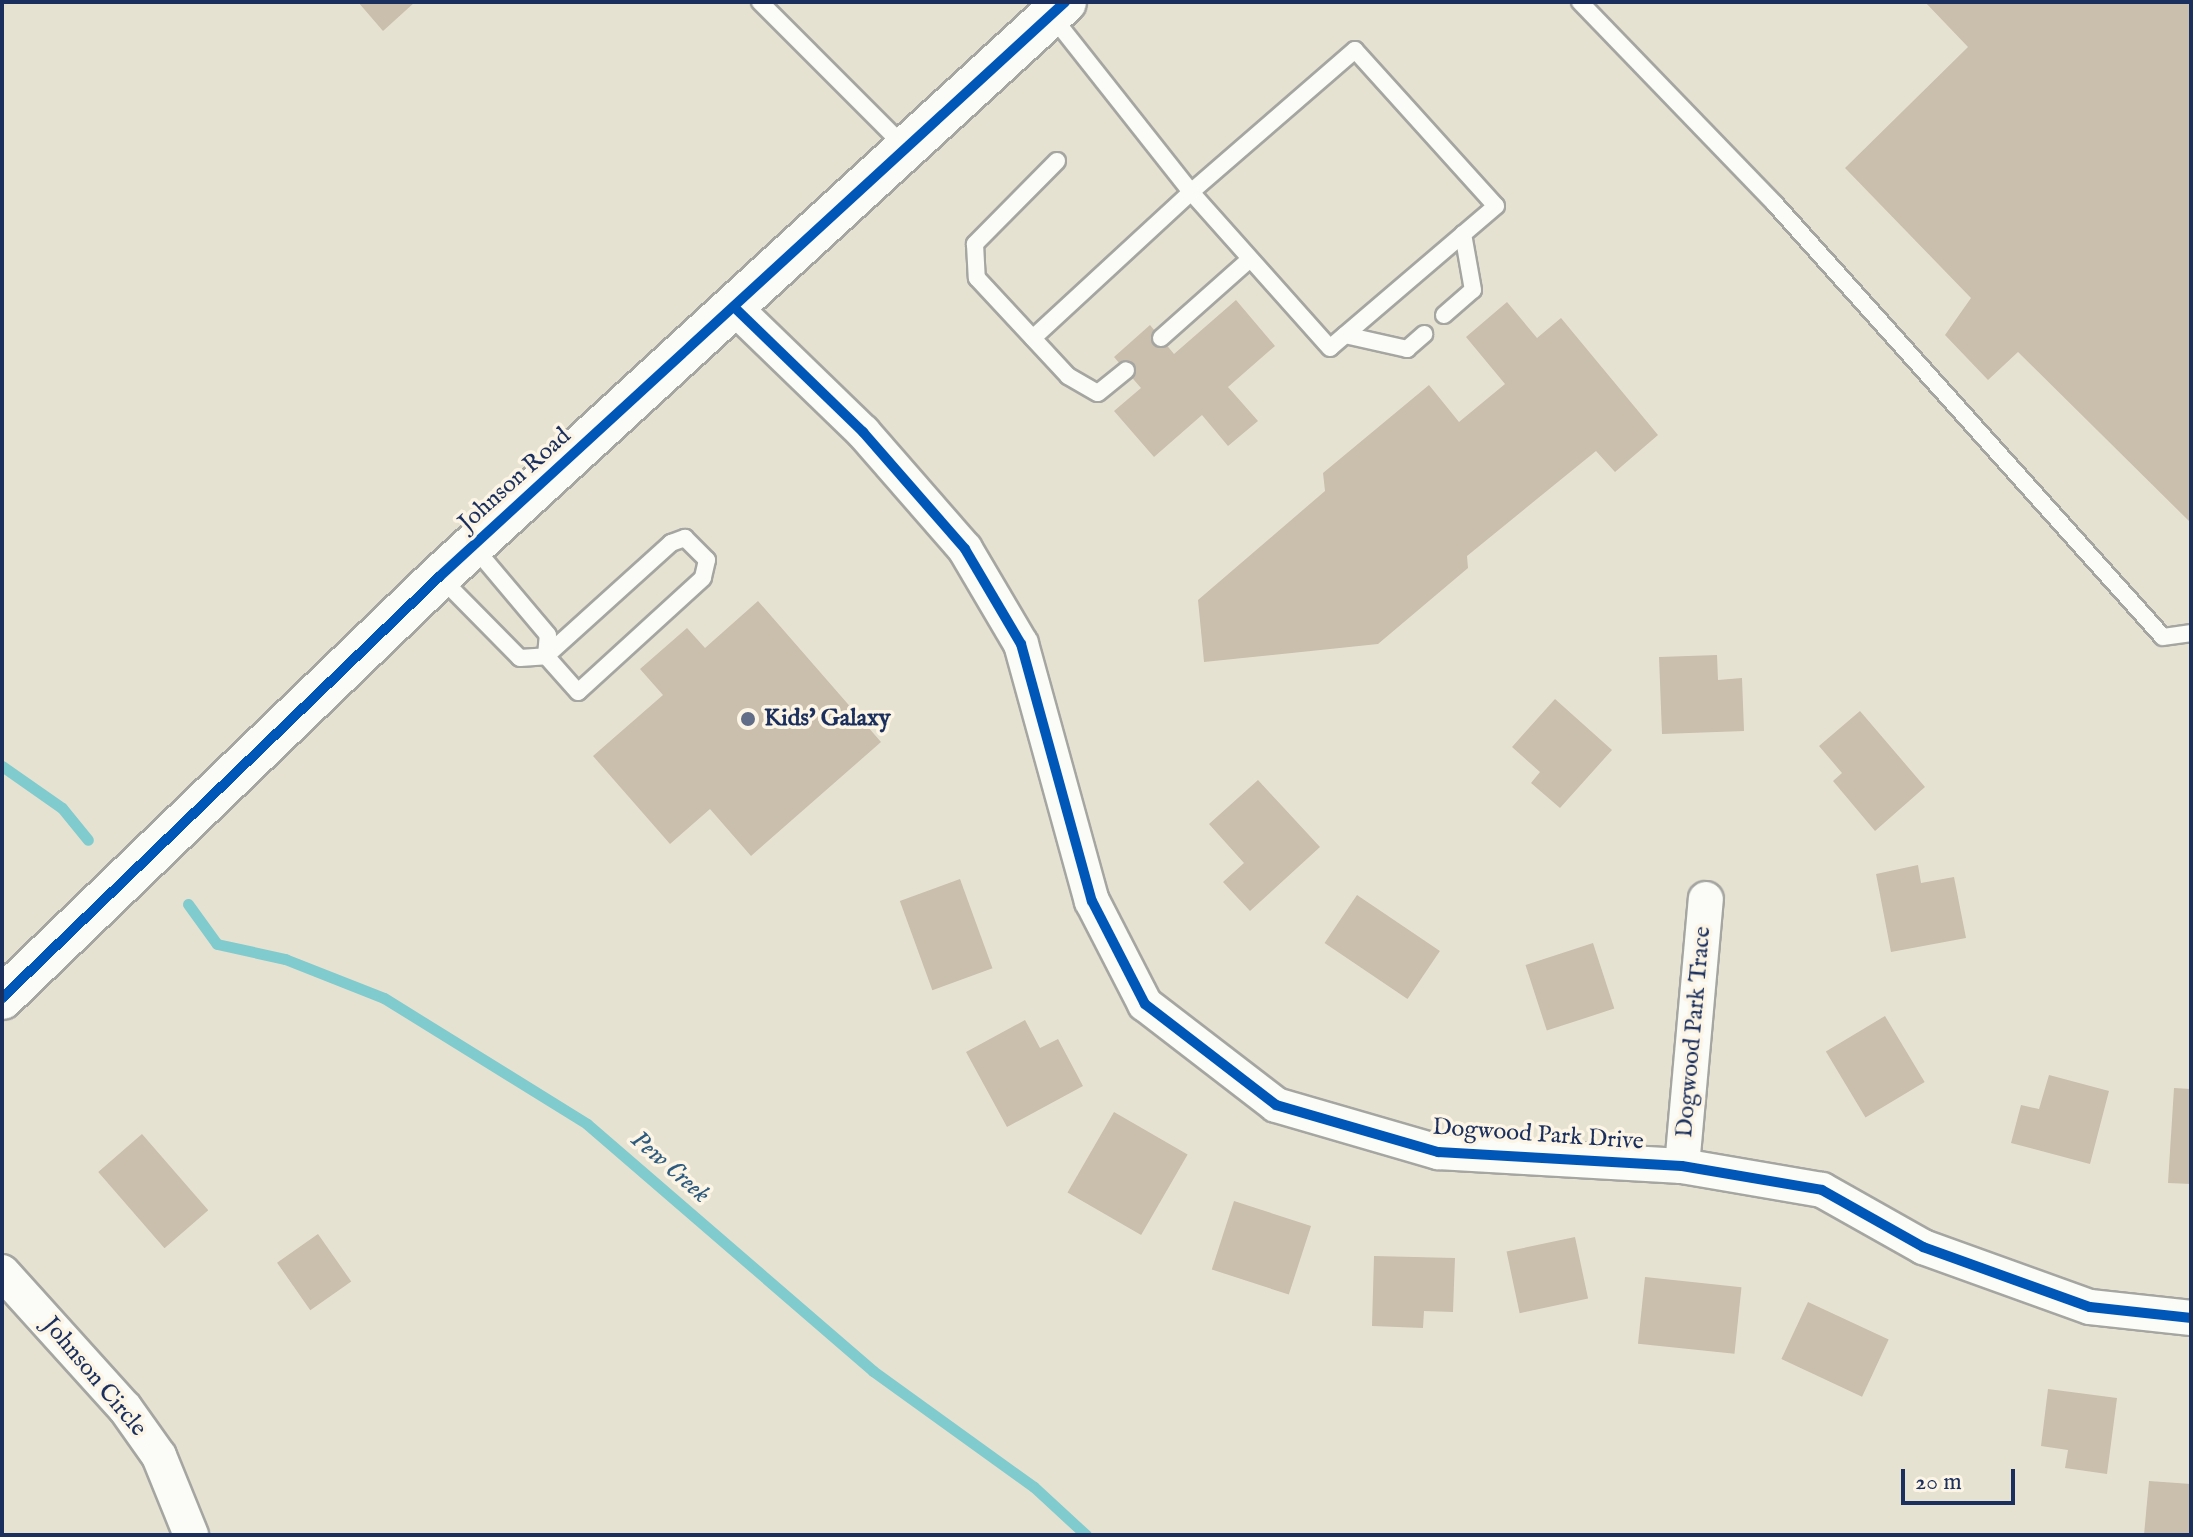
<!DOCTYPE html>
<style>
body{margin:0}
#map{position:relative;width:2193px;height:1537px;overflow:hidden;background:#e6e2d2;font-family:"IM FELL English",serif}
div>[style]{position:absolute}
.stream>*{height:11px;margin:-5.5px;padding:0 5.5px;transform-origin:5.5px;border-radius:5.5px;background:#80cbce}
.building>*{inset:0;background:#cabead;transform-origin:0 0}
.roads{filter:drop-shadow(2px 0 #a5a5a2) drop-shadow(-2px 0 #a5a5a2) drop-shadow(0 2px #a5a5a2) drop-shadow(0 -2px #a5a5a2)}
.service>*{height:16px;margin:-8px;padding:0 8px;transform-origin:8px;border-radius:8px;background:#fbfbf8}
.minor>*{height:34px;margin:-17px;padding:0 17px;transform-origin:17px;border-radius:17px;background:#fbfbf8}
.tertiary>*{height:42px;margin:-21px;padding:0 21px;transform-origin:21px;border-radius:21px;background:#fbfbf8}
.cycleway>*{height:10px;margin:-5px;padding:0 5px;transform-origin:5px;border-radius:5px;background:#0057b8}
.dots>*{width:22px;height:22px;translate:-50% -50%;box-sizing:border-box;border:4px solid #fcf5e5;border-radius:50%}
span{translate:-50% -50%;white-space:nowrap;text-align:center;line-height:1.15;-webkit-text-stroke:7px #fcf5e5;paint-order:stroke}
.street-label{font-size:24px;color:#1b2f5e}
.poi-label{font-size:24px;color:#1b2f5e;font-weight:700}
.left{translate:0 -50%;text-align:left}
.water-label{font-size:26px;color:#2c5b7f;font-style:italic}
.frame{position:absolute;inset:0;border:4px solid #1b2f5e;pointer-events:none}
.scale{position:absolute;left:1901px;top:1469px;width:114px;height:36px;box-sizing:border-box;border:4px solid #1b2f5e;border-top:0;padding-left:10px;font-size:24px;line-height:28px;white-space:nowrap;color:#1b2f5e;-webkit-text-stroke:6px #fcf5e5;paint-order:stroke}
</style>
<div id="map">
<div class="stream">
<i style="left:2px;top:766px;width:73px;rotate:35deg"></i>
<i style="left:62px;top:808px;width:41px;rotate:50.9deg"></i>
<i style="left:188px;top:904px;width:49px;rotate:54.1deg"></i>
<i style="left:217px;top:944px;width:70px;rotate:12.4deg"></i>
<i style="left:285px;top:959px;width:106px;rotate:21.5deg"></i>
<i style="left:384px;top:998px;width:239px;rotate:31.8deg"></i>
<i style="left:587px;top:1124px;width:378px;rotate:40.8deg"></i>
<i style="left:873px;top:1371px;width:198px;rotate:35.8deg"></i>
<i style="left:1034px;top:1487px;width:71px;rotate:42.7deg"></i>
</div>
<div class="building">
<i style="clip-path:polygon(358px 2px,415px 2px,383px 31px)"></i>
<i style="clip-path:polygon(1925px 2px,2191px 4px,2191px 523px,2018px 352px,1988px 380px,1945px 335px,1971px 298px,1845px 168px,1968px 47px)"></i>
<i style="clip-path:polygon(1236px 300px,1275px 346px,1228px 387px,1258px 421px,1228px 446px,1202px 415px,1154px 457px,1114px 411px,1141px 388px,1114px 357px,1150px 325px,1174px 354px)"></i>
<i style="clip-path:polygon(1507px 302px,1537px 338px,1561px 318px,1658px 435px,1615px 472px,1596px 451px,1467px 556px,1468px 568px,1378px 644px,1204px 662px,1198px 600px,1325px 491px,1323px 473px,1429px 385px,1459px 422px,1505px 384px,1466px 337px)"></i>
<i style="clip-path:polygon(758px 601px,881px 742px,751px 856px,710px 809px,670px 844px,593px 756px,663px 695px,640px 669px,687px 628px,705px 648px)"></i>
<i style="clip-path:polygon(1717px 655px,1718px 680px,1742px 678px,1744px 731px,1662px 734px,1659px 657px)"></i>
<i style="clip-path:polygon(1555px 699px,1612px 750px,1560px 808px,1531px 783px,1540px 772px,1512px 747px)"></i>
<i style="clip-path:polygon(1860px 711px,1925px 787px,1875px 831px,1833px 781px,1842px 773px,1819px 746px)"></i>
<i style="clip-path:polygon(1258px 780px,1320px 847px,1250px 911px,1223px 882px,1244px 863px,1209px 824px)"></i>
<i style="clip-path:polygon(1918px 865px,1921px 883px,1954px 877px,1966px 938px,1891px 952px,1876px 874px)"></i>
<i style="left:960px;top:879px;width:95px;height:64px;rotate:70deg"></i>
<i style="left:1357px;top:895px;width:100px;height:58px;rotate:34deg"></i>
<i style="left:1593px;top:943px;width:69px;height:71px;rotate:72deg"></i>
<i style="left:1885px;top:1016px;width:77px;height:69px;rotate:59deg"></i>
<i style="clip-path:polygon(1025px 1020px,1040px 1048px,1058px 1039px,1083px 1086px,1007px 1127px,966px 1052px)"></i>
<i style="clip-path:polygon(2049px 1075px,2109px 1091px,2090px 1164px,2011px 1143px,2021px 1105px,2039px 1109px)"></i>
<i style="clip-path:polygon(2174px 1088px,2191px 1089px,2191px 1184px,2168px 1183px)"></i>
<i style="left:1114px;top:1112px;width:85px;height:93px;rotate:30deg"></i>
<i style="left:142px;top:1134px;width:101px;height:58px;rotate:49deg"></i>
<i style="left:1234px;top:1201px;width:81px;height:72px;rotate:18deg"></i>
<i style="left:318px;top:1234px;width:58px;height:50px;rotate:55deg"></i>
<i style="left:1575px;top:1237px;width:63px;height:70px;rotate:78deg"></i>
<i style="clip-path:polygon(1374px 1256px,1455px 1258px,1453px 1312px,1424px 1311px,1423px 1328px,1372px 1326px)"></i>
<i style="left:1645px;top:1277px;width:97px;height:67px;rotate:6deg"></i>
<i style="left:1808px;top:1302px;width:89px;height:63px;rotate:25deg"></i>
<i style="clip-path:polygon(2048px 1389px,2117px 1398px,2107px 1474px,2065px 1468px,2068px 1450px,2041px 1446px)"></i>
<i style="clip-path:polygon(2149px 1481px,2191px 1484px,2191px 1535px,2144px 1535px)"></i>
</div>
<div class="roads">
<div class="service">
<i style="left:760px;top:2px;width:206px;rotate:45deg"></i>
<i style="left:1580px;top:2px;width:281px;rotate:46deg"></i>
<i style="left:1775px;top:204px;width:581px;rotate:48.14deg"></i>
<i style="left:2163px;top:637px;width:28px;rotate:-8deg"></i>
<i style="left:1057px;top:161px;width:117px;rotate:134.7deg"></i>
<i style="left:975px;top:244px;width:34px;rotate:87deg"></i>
<i style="left:977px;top:278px;width:134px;rotate:47.1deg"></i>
<i style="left:1068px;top:376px;width:34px;rotate:30deg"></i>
<i style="left:1098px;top:393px;width:36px;rotate:-39deg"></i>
<i style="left:1444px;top:315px;width:38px;rotate:-41deg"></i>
<i style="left:1473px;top:290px;width:57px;rotate:-100.1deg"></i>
<i style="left:1345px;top:335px;width:64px;rotate:12.7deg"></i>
<i style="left:1407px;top:349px;width:23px;rotate:-41deg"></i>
<i style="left:1033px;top:338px;width:215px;rotate:-42.7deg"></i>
<i style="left:1191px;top:192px;width:217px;rotate:-40.9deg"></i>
<i style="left:1355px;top:50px;width:210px;rotate:47.9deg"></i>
<i style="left:1496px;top:206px;width:218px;rotate:139.5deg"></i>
<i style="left:1330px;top:348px;width:209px;rotate:-131.7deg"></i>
<i style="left:1191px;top:192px;width:224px;rotate:-128.3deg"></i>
<i style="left:1161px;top:338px;width:119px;rotate:-41.6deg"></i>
<i style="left:441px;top:578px;width:112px;rotate:45.4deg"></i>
<i style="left:520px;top:658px;width:26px;rotate:-4deg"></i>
<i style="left:546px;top:656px;width:169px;rotate:-42.1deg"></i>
<i style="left:671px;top:543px;width:15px;rotate:-20deg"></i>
<i style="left:685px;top:538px;width:31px;rotate:45deg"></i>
<i style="left:707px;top:560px;width:18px;rotate:103deg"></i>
<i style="left:703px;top:578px;width:169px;rotate:137.6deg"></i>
<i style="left:578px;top:692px;width:48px;rotate:-131.6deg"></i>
<i style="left:546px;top:656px;width:21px;rotate:-85deg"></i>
<i style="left:548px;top:635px;width:115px;rotate:-130.1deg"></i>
</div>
<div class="minor">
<i style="left:734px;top:307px;width:180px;rotate:44.1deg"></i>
<i style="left:863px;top:432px;width:155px;rotate:48.9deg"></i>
<i style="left:965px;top:549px;width:110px;rotate:59.5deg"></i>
<i style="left:1021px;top:644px;width:267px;rotate:74.6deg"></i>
<i style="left:1092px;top:901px;width:116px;rotate:62.8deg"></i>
<i style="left:1145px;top:1004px;width:165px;rotate:37.6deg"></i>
<i style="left:1276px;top:1105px;width:169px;rotate:16.2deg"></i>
<i style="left:1438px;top:1152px;width:244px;rotate:3.3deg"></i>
<i style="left:1682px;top:1166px;width:142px;rotate:9.7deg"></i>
<i style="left:1822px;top:1190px;width:116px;rotate:29.4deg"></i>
<i style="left:1923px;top:1247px;width:177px;rotate:19.8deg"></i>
<i style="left:2090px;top:1307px;width:102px;rotate:6.2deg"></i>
<i style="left:1682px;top:1166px;width:268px;rotate:-84.9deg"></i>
<i style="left:2px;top:1272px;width:183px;rotate:47.9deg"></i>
<i style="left:125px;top:1408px;width:59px;rotate:54.7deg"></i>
<i style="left:159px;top:1456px;width:85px;rotate:67.9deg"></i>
</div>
<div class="tertiary">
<i style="left:2px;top:998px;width:607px;rotate:-43.93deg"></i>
<i style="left:439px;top:577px;width:850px;rotate:-42.57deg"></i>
</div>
</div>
<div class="cycleway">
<i style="left:734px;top:307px;width:180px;rotate:44.1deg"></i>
<i style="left:863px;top:432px;width:155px;rotate:48.9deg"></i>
<i style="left:965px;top:549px;width:110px;rotate:59.5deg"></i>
<i style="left:1021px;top:644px;width:267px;rotate:74.6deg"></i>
<i style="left:1092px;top:901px;width:116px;rotate:62.8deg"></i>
<i style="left:1145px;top:1004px;width:165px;rotate:37.6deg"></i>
<i style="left:1276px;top:1105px;width:169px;rotate:16.2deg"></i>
<i style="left:1438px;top:1152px;width:244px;rotate:3.3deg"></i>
<i style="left:1682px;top:1166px;width:142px;rotate:9.7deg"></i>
<i style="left:1822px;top:1190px;width:116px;rotate:29.4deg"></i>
<i style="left:1923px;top:1247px;width:177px;rotate:19.8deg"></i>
<i style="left:2090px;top:1307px;width:102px;rotate:6.2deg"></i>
<i style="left:2px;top:998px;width:607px;rotate:-43.93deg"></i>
<i style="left:439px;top:577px;width:850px;rotate:-42.57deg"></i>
</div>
<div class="dots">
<i style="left:748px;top:719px;background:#626e87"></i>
</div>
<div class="street-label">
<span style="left:515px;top:480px;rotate:-42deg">Johnson Road</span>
<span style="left:1694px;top:1032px;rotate:-85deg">Dogwood Park Trace</span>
<span style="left:1538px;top:1135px;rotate:4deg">Dogwood Park Drive</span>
<span style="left:94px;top:1377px;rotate:50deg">Johnson Circle</span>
</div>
<div class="poi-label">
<span class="left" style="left:764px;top:719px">Kids' Galaxy</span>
</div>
<div class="water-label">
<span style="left:670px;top:1167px;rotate:41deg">Pew Creek</span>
</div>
<div class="frame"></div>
<div class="scale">20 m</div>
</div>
